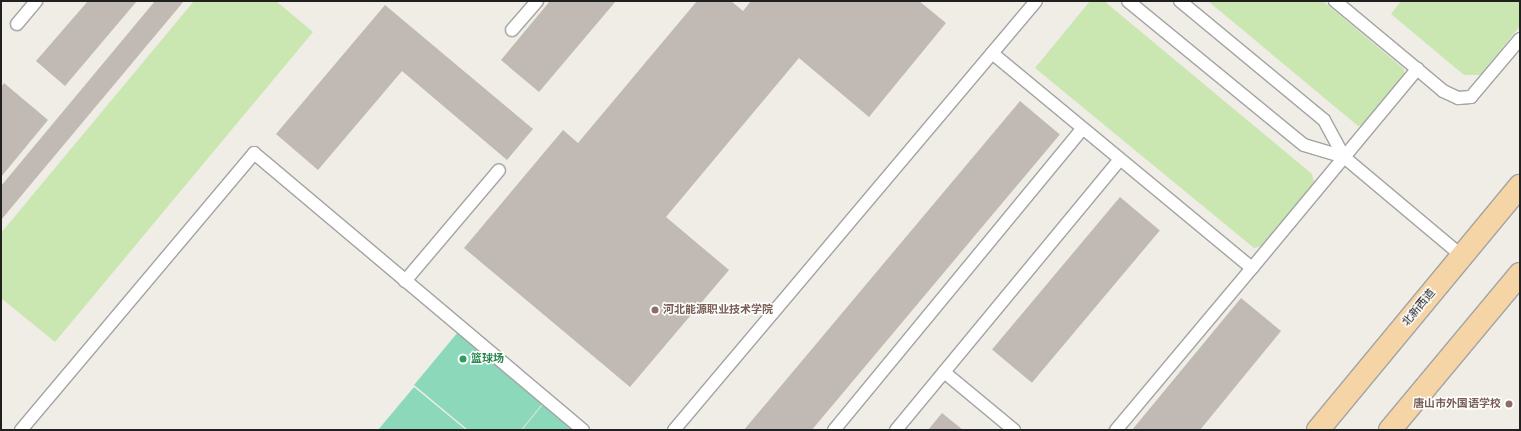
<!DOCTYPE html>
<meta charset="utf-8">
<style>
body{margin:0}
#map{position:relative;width:1521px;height:431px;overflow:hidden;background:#f0ede7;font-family:"Nunito Sans","Noto Sans SC",sans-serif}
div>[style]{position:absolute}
.grass>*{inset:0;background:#cae6b1}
.pitch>*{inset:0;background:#8bd8bb}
.building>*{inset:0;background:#c0b9b4;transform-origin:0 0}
.roads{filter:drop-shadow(1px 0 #a4a4a4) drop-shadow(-1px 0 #a4a4a4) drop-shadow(0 1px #a4a4a4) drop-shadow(0 -1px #a4a4a4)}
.lane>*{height:12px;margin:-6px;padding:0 6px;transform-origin:6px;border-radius:6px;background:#fff}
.primary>*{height:22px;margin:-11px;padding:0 11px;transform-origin:11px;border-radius:11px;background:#f5d4a6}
.dots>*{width:11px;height:11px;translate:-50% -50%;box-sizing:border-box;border:2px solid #fff;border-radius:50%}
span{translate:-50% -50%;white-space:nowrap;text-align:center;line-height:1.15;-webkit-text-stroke:3px #fff;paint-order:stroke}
.street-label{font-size:11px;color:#202020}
.education-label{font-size:11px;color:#785e54;font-weight:700}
.left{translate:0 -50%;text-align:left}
.right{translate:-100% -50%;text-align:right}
.leisure-label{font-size:11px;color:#27864d;font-weight:700}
.frame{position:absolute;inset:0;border:2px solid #202020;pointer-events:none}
</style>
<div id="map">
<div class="grass">
<i style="clip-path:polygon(194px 1px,276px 1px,313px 32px,55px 342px,1px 298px,1px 233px)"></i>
<i style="clip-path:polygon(1090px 1px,1104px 1px,1312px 174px,1315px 186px,1266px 245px,1254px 248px,1035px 68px)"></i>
<i style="clip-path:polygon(1208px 1px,1323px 1px,1404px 69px,1404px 80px,1368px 124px,1358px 126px)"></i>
<i style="clip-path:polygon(1401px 1px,1520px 1px,1520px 26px,1480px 75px,1464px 75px,1391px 14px)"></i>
</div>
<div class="pitch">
<i style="clip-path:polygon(458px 332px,543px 403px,521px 430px,468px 430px,414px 385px)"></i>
<i style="clip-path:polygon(414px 387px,466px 430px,378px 430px)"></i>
<i style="clip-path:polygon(544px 403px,576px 430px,522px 430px)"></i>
</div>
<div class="building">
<i style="clip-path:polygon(88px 1px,137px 1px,65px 86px,36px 61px)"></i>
<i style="clip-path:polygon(155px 1px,184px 1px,1px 220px,1px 186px)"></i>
<i style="clip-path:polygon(550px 1px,616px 1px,539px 92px,501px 60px)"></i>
<i style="clip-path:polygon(697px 1px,731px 1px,743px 11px,751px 1px,919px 1px,946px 23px,869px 117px,799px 58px,666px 217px,729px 270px,630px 387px,464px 248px,563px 130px,578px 143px)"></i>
<i style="clip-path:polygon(385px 5px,533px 129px,507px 160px,402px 71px,318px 170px,276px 134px)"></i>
<i style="clip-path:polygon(4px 83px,48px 120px,1px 177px,1px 87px)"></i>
<i style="left:1020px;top:101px;width:52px;height:428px;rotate:40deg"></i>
<i style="left:1120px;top:197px;width:52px;height:199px;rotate:40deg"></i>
<i style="clip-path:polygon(1241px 298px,1281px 331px,1200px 430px,1132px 430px)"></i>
<i style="clip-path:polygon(942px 413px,963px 430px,928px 430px)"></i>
</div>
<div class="roads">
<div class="lane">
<i style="left:1128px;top:1px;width:227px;rotate:39.3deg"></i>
<i style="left:1304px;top:145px;width:42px;rotate:16.7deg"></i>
<i style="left:1180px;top:1px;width:187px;rotate:39.6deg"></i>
<i style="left:1324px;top:120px;width:42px;rotate:61.6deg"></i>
<i style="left:1344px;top:157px;width:154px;rotate:40deg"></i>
<i style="left:17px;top:24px;width:30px;rotate:-50deg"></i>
<i style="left:512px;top:30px;width:38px;rotate:-49deg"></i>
<i style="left:992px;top:53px;width:337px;rotate:39.6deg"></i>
<i style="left:1252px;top:268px;width:259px;rotate:-50.3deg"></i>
<i style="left:1417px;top:69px;width:107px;rotate:-140.3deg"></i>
<i style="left:1417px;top:69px;width:34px;rotate:40deg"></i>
<i style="left:1443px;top:91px;width:17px;rotate:25deg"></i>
<i style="left:1458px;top:98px;width:13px;rotate:-4deg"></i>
<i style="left:1471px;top:97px;width:76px;rotate:-49.8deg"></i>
<i style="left:405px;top:281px;width:145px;rotate:-49.7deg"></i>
<i style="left:944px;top:372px;width:91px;rotate:39.6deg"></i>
<i style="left:21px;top:430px;width:362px;rotate:-49.9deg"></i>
<i style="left:254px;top:153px;width:430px;rotate:40.1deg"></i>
<i style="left:674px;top:430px;width:561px;rotate:-49.84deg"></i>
<i style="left:834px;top:430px;width:390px;rotate:-50.5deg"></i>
<i style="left:896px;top:430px;width:350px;rotate:-50.4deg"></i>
<i style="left:1116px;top:430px;width:212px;rotate:-50deg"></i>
</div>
<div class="primary">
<i style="left:1318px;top:430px;width:317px;rotate:-50.4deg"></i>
<i style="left:1390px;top:430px;width:203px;rotate:-50.2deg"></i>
</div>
</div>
<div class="dots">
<i style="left:655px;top:310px;background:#8d6e63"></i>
<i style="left:463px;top:359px;background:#2e9e5b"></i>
<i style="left:1509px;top:404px;background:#8d6e63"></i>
</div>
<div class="street-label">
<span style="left:1419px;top:308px;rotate:-50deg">北新西道</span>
</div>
<div class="education-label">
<span class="left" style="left:663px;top:310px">河北能源职业技术学院</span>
<span class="right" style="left:1501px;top:404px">唐山市外国语学校</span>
</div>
<div class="leisure-label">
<span class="left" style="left:471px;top:359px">篮球场</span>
</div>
<div class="frame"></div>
</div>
